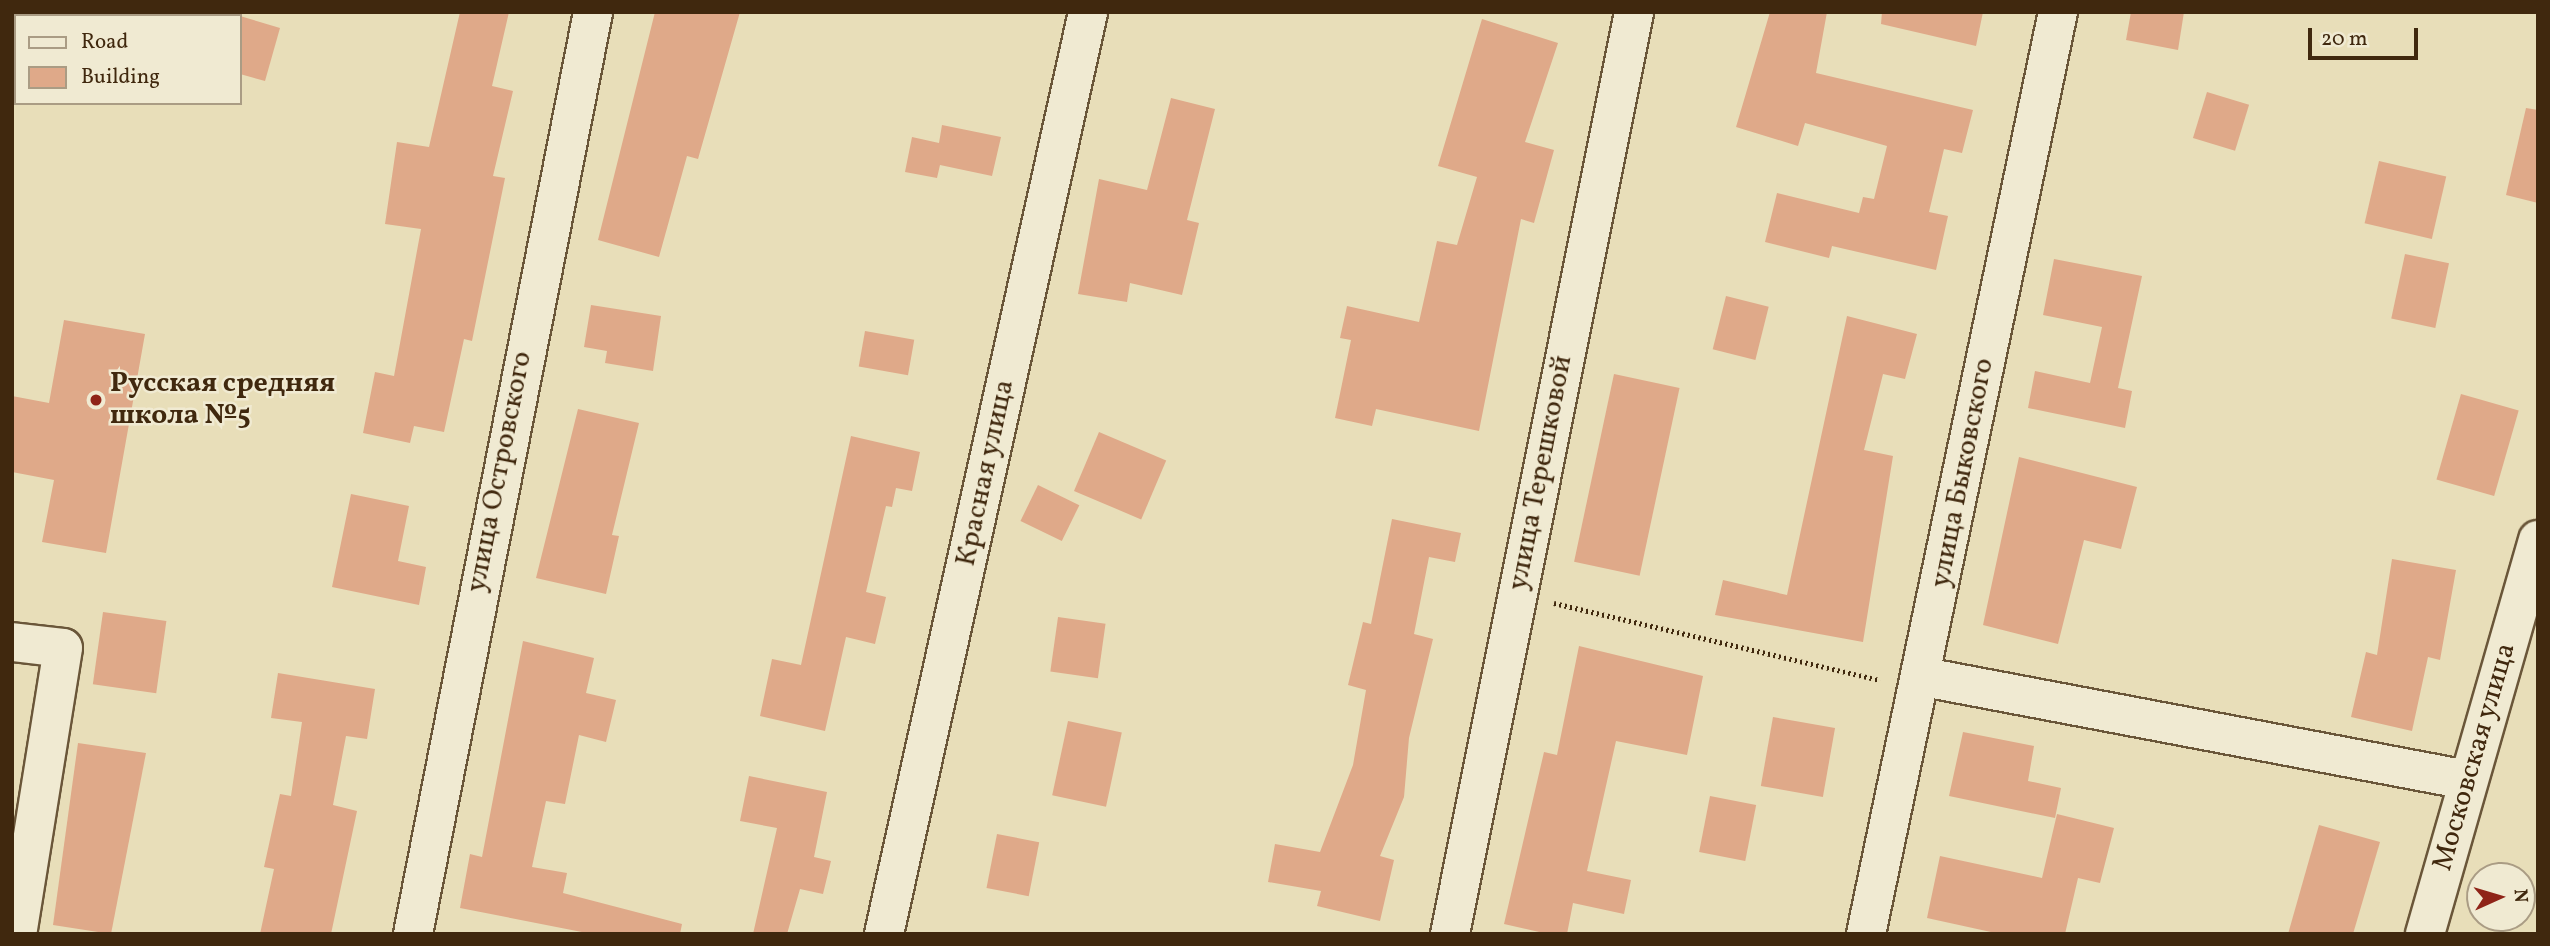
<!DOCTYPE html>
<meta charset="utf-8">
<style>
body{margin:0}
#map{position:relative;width:2550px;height:946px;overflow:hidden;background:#e8deb9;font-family:Vollkorn,serif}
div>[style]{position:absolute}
.building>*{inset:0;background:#dfa989;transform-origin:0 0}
.path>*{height:4.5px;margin-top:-2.25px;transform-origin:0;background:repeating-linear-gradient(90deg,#40280e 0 2px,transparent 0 5.5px)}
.roads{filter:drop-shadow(2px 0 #6a5639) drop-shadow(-2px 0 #6a5639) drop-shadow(0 2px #6a5639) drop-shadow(0 -2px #6a5639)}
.minor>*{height:38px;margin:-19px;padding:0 19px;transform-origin:19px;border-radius:19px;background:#f0ead2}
.dots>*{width:19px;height:19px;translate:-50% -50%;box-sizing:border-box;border:4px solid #f0ead2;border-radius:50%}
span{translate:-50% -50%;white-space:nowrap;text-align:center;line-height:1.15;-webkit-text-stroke:5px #f0ead2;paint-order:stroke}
.poi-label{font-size:28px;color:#40280e;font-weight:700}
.left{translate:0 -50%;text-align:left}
.street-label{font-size:28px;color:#40280e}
.frame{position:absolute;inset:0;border:14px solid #40280e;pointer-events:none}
.legend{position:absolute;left:14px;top:14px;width:228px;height:91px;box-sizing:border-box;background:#f0ead2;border:2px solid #aa9c84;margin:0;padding:9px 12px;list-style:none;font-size:21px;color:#40280e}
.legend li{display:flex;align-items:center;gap:14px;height:35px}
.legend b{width:35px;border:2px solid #aa9c84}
.north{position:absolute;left:2466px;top:862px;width:70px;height:70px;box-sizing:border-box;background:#f0ead2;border:2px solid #aa9c84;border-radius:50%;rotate:86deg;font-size:19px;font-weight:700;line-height:28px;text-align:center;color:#40280e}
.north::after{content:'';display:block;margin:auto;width:24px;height:32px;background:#8f2418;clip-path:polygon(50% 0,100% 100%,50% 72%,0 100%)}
.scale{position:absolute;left:2308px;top:28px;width:110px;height:32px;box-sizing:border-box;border:4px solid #40280e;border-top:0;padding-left:9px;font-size:21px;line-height:24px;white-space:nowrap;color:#40280e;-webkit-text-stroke:5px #f0ead2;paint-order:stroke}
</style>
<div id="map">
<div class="building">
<i style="clip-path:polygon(460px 12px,509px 12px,492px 86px,513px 91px,493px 176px,505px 178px,472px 341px,464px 339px,444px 432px,414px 426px,410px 443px,363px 433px,375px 372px,394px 376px,421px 229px,385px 224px,397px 142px,429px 147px)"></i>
<i style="clip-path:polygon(655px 12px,740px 12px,698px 159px,687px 156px,659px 257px,598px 240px)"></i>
<i style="clip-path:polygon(1770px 12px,1827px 12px,1816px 73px,1973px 110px,1962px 153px,1944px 149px,1929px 212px,1948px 216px,1936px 270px,1832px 246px,1829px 258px,1765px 242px,1777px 193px,1859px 213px,1863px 197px,1874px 199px,1887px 146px,1805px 123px,1798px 146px,1736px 127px)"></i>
<i style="clip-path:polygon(1882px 12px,1983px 12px,1976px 46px,1881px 24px)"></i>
<i style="clip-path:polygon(2131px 12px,2184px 12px,2178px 50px,2126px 40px)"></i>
<i style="clip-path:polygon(240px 16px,280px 28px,265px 81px,240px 74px)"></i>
<i style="clip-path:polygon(1482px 19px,1558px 43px,1525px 142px,1554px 150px,1534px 223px,1521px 219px,1479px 431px,1376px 409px,1372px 426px,1335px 418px,1351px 340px,1340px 338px,1347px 306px,1419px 322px,1437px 241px,1457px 245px,1477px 177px,1438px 166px)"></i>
<i style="left:2207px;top:92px;width:44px;height:48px;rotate:17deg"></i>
<i style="clip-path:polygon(1171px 98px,1215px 109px,1187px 220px,1199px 223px,1182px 295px,1130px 283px,1127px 302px,1078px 294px,1099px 179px,1147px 190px)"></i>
<i style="clip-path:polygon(2526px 108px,2538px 110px,2538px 203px,2506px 195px)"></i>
<i style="clip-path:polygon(942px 125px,1001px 137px,992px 176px,940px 165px,937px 178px,905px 172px,912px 137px,939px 143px)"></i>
<i style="left:2379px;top:161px;width:69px;height:64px;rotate:13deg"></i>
<i style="left:2405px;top:254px;width:45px;height:66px;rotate:12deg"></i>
<i style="clip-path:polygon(2054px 259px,2142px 276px,2118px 388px,2132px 391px,2125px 428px,2028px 408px,2035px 371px,2090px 383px,2102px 327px,2043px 315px)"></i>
<i style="left:1726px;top:296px;width:44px;height:55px;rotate:14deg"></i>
<i style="clip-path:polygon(591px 305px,661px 316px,653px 371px,605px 363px,607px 351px,584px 347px)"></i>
<i style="clip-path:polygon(1847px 316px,1917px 334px,1905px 379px,1883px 374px,1864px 450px,1893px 456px,1863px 642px,1715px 615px,1723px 580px,1787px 595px)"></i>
<i style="clip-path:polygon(64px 320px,145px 334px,106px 553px,42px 542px,54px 480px,12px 472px,12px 396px,49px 403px)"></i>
<i style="left:865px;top:331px;width:50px;height:36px;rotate:10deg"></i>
<i style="left:1614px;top:374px;width:67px;height:192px;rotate:12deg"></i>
<i style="left:2461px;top:394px;width:60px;height:89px;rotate:16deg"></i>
<i style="clip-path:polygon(578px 409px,639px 423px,612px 535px,619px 536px,606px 594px,536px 578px)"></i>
<i style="left:1099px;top:432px;width:73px;height:64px;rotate:23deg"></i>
<i style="clip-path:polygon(851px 436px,920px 452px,912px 491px,896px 488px,892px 507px,886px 506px,866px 592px,886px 597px,875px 644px,846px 637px,825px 731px,760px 716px,772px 659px,801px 665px)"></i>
<i style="clip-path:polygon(2019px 457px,2137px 487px,2121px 549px,2084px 540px,2058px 644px,1983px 625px)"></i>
<i style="left:1038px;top:485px;width:46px;height:40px;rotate:26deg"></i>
<i style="clip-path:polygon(351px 494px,409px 506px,398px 561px,426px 567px,419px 605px,332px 587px)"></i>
<i style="clip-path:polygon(1392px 519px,1461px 533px,1455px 562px,1429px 557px,1414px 634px,1433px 639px,1409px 738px,1404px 797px,1380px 856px,1394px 860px,1380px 921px,1317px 906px,1321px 891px,1268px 882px,1275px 844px,1320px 852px,1353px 765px,1366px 690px,1348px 685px,1363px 622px,1371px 624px)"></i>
<i style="clip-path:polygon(2392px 559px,2456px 570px,2440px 660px,2428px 657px,2412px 731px,2351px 717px,2366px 652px,2377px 655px)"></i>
<i style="left:103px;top:612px;width:64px;height:73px;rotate:8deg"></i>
<i style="left:1058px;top:617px;width:48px;height:55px;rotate:8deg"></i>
<i style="clip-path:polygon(523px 641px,594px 658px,586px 693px,616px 700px,606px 742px,579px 735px,565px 804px,546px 801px,532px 867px,567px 873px,563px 893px,682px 924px,680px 934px,592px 934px,460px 908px,470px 854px,482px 857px)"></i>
<i style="clip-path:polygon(1579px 646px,1703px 676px,1687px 755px,1616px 741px,1587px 871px,1631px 880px,1624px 914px,1573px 903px,1567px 934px,1548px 934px,1504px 924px,1544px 752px,1557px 755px)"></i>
<i style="clip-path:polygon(278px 673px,375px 689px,367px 739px,346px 736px,333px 805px,357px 811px,331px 934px,260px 934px,274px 869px,264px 867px,280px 794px,291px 796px,302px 722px,271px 718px)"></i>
<i style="left:1773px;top:717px;width:63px;height:70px;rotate:10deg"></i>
<i style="left:1068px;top:721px;width:55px;height:76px;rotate:12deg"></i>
<i style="clip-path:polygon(1963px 732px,2034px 746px,2028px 781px,2061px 788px,2055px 818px,1949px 796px)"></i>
<i style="clip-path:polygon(78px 743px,146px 753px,111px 934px,53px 925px)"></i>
<i style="clip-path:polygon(749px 776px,827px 792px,814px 857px,831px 861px,823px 894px,800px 889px,787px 934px,753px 934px,777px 828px,740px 821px)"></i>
<i style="left:1710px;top:796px;width:47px;height:57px;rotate:11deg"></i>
<i style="clip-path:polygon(2057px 814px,2114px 828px,2100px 883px,2078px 878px,2065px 934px,2000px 934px,1927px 918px,1940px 856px,2042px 878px)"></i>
<i style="clip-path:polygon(2319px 825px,2380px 842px,2353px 934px,2288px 934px)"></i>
<i style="left:997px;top:834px;width:43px;height:55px;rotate:11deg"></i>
</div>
<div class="path">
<i style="left:1554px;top:603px;width:335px;rotate:13.3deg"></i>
</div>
<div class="roads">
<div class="minor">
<i style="left:12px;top:642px;width:51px;rotate:6.7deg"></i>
<i style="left:63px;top:648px;width:290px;rotate:99.1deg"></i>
<i style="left:1924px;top:677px;width:553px;rotate:10.74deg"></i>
<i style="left:413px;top:934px;width:939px;rotate:-78.95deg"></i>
<i style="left:884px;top:934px;width:944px;rotate:-77.52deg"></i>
<i style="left:1450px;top:934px;width:940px;rotate:-78.71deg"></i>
<i style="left:1866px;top:934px;width:942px;rotate:-78.24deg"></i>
<i style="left:2425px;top:934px;width:410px;rotate:-74deg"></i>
</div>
</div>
<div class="dots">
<i style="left:96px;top:400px;background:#8f2418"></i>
</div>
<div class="poi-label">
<span class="left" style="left:110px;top:400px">Русская средняя<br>школа №5</span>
</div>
<div class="street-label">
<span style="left:500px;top:472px;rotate:-79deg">улица Островского</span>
<span style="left:986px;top:473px;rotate:-78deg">Красная улица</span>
<span style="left:1541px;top:473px;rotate:-79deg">улица Терешковой</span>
<span style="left:1963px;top:473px;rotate:-79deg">улица Быковского</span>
<span style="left:2475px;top:757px;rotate:-74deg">Московская улица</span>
</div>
<div class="frame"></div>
<ul class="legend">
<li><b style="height:9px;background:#f0ead2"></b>Road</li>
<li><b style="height:19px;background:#dfa989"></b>Building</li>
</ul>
<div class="north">N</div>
<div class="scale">20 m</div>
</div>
